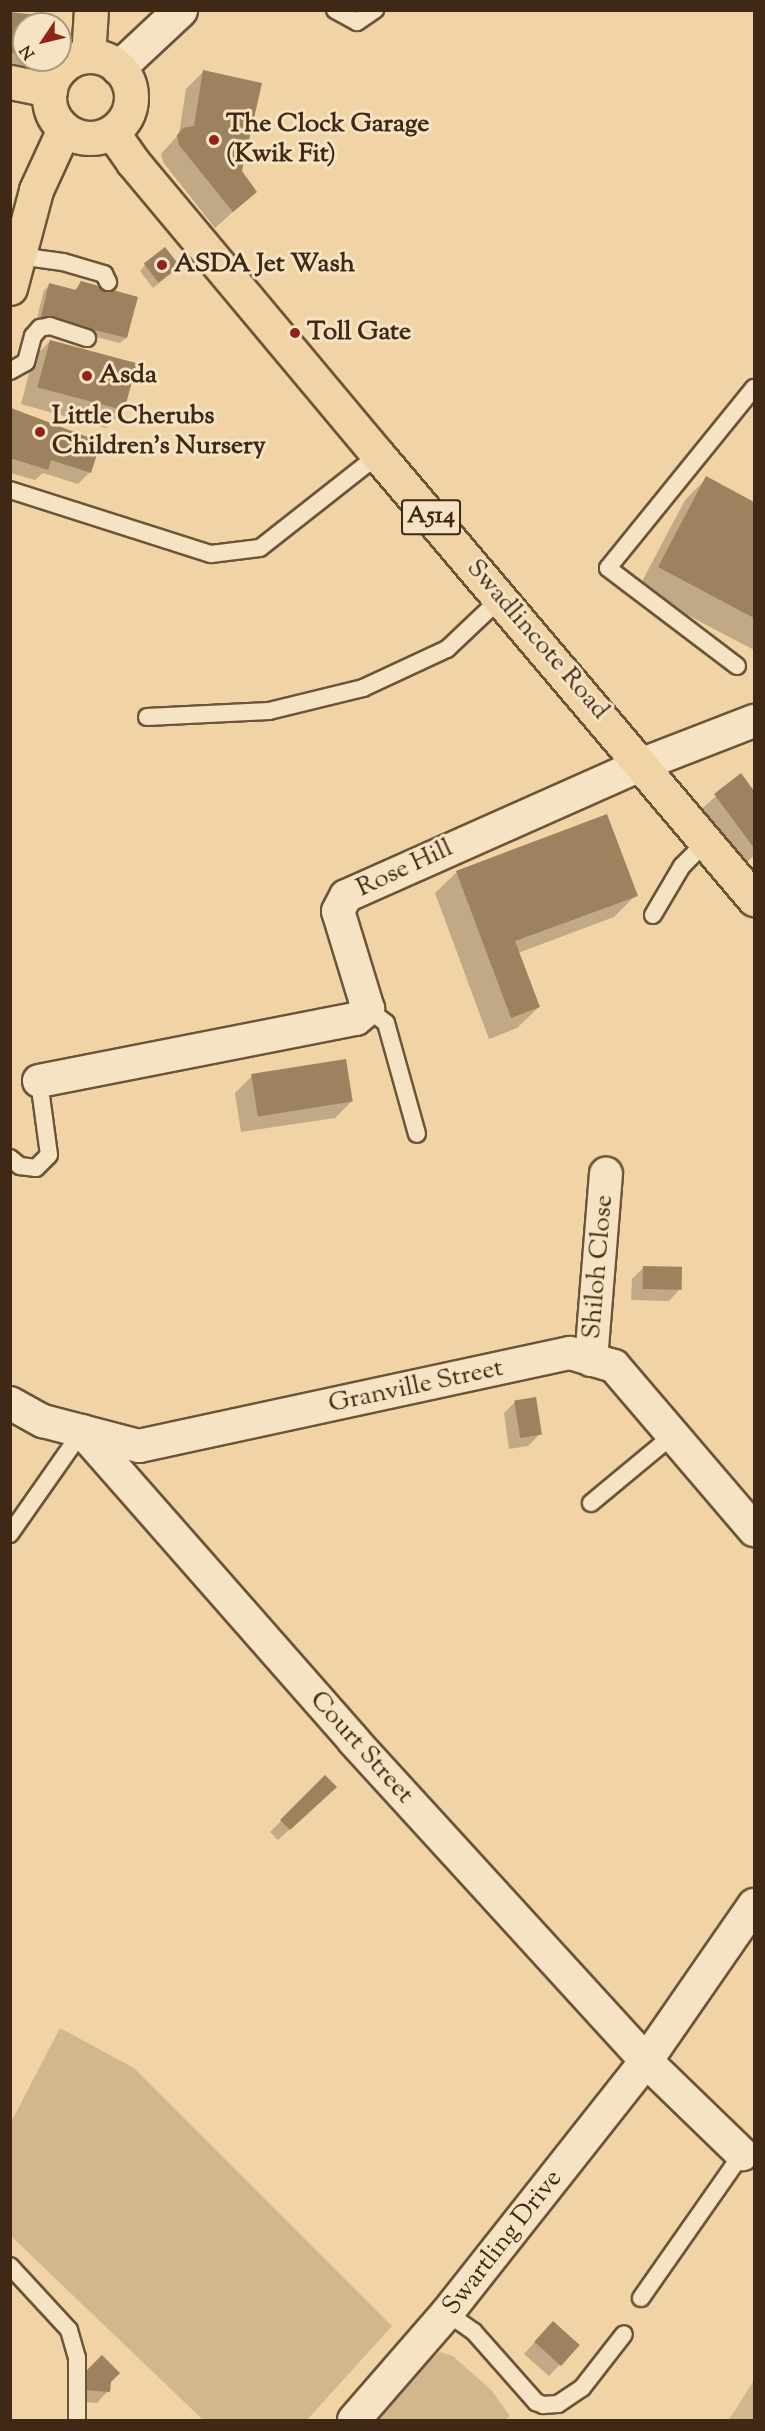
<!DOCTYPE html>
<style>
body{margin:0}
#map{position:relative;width:765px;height:2431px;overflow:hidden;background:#f1d4a5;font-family:"Sorts Mill Goudy",serif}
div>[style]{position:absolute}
.green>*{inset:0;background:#d3b78c}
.shadow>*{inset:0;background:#0003}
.building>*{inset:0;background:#9c825f;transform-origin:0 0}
.roads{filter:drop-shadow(2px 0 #6c5438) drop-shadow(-2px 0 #6c5438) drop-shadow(0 2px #6c5438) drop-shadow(0 -2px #6c5438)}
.lane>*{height:16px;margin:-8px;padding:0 8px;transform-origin:8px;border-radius:8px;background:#f6e3c4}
.street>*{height:32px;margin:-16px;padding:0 16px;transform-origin:16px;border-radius:16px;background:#f6e3c4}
.secondary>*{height:33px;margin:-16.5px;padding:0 16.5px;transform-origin:16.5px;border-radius:16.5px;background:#f6e3c4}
.primary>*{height:33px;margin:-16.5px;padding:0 16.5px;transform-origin:16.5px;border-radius:16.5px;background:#f1d4a5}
.highway>*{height:33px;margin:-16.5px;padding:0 16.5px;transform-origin:16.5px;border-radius:16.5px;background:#f1d4a5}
.highway>.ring{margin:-16.5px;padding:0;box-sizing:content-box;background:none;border:33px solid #f1d4a5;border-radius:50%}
.dots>*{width:16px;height:16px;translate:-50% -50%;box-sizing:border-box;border:3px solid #f6e3c4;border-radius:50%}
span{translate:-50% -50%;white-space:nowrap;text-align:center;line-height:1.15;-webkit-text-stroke:6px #f6e3c4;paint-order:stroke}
.shield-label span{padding:2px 4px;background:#f6e3c4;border:2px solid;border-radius:4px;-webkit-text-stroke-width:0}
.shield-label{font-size:24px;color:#3f2914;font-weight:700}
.poi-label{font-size:26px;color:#3f2914;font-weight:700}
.left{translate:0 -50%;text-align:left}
.street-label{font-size:26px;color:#3f2914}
.frame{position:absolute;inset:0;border:12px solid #3f2914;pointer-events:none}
.north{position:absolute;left:12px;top:12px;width:60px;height:60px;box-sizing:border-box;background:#f6e3c4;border:2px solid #ad997e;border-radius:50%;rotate:235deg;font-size:16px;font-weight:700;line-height:24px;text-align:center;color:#3f2914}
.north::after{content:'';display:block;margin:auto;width:21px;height:27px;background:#8f2418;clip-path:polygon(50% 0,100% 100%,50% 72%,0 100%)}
</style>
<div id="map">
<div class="green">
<i style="clip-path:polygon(60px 2028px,134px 2068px,392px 2326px,307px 2420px,203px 2420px,11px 2236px,11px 2122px)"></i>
<i style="clip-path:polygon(440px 2352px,453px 2356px,492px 2391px,510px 2416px,505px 2420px,371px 2420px,417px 2371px)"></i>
<i style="clip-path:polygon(754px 2380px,754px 2420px,728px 2420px,732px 2415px)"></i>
</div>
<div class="shadow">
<i style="clip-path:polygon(10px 14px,54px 24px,24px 24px,24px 60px,36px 60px,10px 82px)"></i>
<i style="clip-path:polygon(203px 72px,240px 172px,255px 192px,215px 228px,163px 162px,161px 154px,179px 134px,186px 89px)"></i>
<i style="clip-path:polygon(145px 265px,173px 272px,153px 288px,140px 271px)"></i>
<i style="clip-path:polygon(82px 282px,136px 298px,126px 338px,120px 343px,36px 322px,44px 290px,50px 285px,74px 291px)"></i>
<i style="clip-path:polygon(50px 341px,123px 411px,106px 428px,21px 404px,33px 358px)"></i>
<i style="clip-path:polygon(11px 410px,90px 472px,78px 484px,43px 473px,35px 480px,10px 473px)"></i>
<i style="clip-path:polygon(707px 478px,754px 504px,754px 650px,638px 589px,685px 500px)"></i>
<i style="clip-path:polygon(740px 775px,754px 794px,754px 856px,740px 867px,698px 812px)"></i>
<i style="clip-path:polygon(457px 872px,636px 895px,614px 917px,518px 953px,539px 1007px,517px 1028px,489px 1039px,435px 893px)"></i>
<i style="clip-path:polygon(252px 1076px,352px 1101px,335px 1118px,241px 1132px,235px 1093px)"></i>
<i style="clip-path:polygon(643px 1268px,680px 1289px,669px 1301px,631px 1300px,632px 1279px)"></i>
<i style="clip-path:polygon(515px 1402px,540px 1434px,528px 1446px,509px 1449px,504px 1413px)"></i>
<i style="clip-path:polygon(325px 1777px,323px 1799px,278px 1840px,270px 1832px)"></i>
<i style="clip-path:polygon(541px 2335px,578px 2345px,549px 2376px,524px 2354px)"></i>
<i style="clip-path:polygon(87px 2372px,109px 2382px,108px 2391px,97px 2403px,73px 2401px,75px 2384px)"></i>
</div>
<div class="building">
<i style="clip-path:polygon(10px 12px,58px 17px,56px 24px,24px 24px,24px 54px,10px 53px)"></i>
<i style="clip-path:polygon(203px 70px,262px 83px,242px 171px,257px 192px,233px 212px,179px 145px,177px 135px,183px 128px,194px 126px)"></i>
<i style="left:165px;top:247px;width:24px;height:27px;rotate:52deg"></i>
<i style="clip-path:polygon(81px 281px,138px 297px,127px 338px,41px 317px,49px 283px,76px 290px)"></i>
<i style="left:50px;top:340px;width:90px;height:49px;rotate:15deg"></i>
<i style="clip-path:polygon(11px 408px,101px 442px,91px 473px,51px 460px,48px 470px,10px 458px)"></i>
<i style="clip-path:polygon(706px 476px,754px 502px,754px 618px,658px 567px)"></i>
<i style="clip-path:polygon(741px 773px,754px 791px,754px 848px,714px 794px)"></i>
<i style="clip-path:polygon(607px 814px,638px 896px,515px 941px,540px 1007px,511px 1018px,456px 871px)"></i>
<i style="left:346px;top:1059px;width:43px;height:96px;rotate:81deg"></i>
<i style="left:643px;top:1266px;width:39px;height:23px;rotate:1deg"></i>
<i style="left:536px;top:1397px;width:38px;height:22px;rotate:81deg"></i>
<i style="clip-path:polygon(325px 1775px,337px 1787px,290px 1830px,280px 1820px)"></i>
<i style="left:553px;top:2321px;width:36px;height:28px;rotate:42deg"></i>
<i style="clip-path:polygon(102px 2355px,120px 2373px,111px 2382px,110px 2392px,84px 2390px,86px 2371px)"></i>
</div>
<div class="roads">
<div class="lane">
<i style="left:335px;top:10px;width:25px;rotate:29deg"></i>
<i style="left:357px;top:22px;width:22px;rotate:-34deg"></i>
<i style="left:19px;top:256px;width:44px;rotate:7.8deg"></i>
<i style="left:63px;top:262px;width:43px;rotate:16.3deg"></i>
<i style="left:104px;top:274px;width:9px;rotate:63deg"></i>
<i style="left:10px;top:371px;width:18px;rotate:-29deg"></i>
<i style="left:26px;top:362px;width:27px;rotate:-75deg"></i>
<i style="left:33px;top:336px;width:11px;rotate:-49deg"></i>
<i style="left:40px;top:328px;width:10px;rotate:-11deg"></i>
<i style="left:50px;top:326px;width:39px;rotate:18deg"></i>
<i style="left:10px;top:490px;width:211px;rotate:17.7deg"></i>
<i style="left:211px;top:554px;width:49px;rotate:-7deg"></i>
<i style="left:260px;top:548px;width:150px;rotate:-38.2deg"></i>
<i style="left:737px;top:666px;width:162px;rotate:-142.8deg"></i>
<i style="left:608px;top:568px;width:232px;rotate:-51deg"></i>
<i style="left:147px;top:717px;width:122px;rotate:-2.8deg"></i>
<i style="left:269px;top:711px;width:97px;rotate:-13.7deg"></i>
<i style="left:363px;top:688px;width:93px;rotate:-24.9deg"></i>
<i style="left:447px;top:649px;width:74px;rotate:-43.4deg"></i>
<i style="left:653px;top:915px;width:57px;rotate:-59.4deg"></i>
<i style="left:682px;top:866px;width:34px;rotate:-45deg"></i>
<i style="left:368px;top:1009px;width:23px;rotate:38deg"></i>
<i style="left:386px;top:1023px;width:115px;rotate:74.4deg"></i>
<i style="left:10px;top:1158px;width:13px;rotate:39deg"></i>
<i style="left:20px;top:1166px;width:16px;rotate:7deg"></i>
<i style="left:36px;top:1168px;width:18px;rotate:-45deg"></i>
<i style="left:49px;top:1155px;width:75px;rotate:-97.7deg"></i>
<i style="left:591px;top:1503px;width:107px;rotate:-39.7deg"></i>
<i style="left:10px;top:1534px;width:126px;rotate:-55deg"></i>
<i style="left:10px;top:2266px;width:87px;rotate:47.3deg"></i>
<i style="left:69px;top:2330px;width:29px;rotate:74deg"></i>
<i style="left:77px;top:2358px;width:62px;rotate:90deg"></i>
<i style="left:641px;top:2298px;width:176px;rotate:-55deg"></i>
<i style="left:447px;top:2313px;width:33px;rotate:35deg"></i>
<i style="left:474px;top:2332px;width:94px;rotate:48.5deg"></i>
<i style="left:536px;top:2402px;width:8px;rotate:23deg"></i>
<i style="left:543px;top:2405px;width:15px;rotate:-4deg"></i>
<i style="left:558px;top:2404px;width:29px;rotate:-34deg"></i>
<i style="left:582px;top:2388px;width:68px;rotate:-52.1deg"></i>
</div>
<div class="street">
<i style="left:39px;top:1081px;width:323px;rotate:-11.1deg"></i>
<i style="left:356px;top:1019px;width:16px;rotate:-40deg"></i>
<i style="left:368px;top:1009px;width:102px;rotate:-107deg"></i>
<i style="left:338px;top:911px;width:17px;rotate:-62deg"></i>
<i style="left:346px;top:896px;width:325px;rotate:-24deg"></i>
<i style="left:643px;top:764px;width:119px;rotate:-21.2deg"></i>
<i style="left:591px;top:1360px;width:187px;rotate:-85.4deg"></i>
<i style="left:10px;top:1403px;width:38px;rotate:29deg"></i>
<i style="left:43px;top:1421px;width:99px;rotate:14.6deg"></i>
<i style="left:139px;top:1446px;width:441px;rotate:-12.2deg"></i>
<i style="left:570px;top:1353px;width:46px;rotate:16.5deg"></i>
<i style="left:614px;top:1366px;width:216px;rotate:49.5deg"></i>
<i style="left:82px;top:1431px;width:412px;rotate:48.7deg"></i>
<i style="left:354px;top:1741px;width:433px;rotate:47.6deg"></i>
<i style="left:646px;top:2061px;width:134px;rotate:44.1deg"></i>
<i style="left:354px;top:2420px;width:142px;rotate:-49deg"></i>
<i style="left:447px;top:2313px;width:321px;rotate:-51.7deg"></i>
<i style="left:646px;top:2061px;width:190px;rotate:-55.3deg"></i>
</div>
<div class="secondary">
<i style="left:118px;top:68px;width:85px;rotate:-43.1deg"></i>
</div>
<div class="primary">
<i style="left:10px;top:82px;width:41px;rotate:11.3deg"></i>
<i style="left:112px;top:132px;width:37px;rotate:55deg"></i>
<i style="left:133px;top:162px;width:382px;rotate:50.1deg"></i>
<i style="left:378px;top:455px;width:582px;rotate:49.74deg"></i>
</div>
<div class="highway">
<i style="left:88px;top:56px;width:46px;rotate:-86.3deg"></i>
<i class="ring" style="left:49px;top:56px;width:49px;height:49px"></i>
<i style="left:10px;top:288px;width:101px;rotate:-75.1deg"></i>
<i style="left:36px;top:190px;width:67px;rotate:-65.3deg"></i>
</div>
</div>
<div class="dots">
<i style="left:214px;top:140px;background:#8f2418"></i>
<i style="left:162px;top:265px;background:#8f2418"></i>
<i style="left:295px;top:333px;background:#8f2418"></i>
<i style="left:87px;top:376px;background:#8f2418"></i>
<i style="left:40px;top:432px;background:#8f2418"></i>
</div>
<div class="shield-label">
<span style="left:431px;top:517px">A514</span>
</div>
<div class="poi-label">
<span class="left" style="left:226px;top:140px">The Clock Garage<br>(Kwik Fit)</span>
<span class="left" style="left:174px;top:265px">ASDA Jet Wash</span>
<span class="left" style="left:307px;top:333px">Toll Gate</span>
<span class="left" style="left:99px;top:376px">Asda</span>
<span class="left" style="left:52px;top:432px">Little Cherubs<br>Children's Nursery</span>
</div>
<div class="street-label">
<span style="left:537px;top:640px;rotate:49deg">Swadlincote Road</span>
<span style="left:405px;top:869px;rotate:-25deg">Rose Hill</span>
<span style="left:599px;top:1267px;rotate:-85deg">Shiloh Close</span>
<span style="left:416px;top:1387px;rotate:-12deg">Granville Street</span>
<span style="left:361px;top:1748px;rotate:48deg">Court Street</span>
<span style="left:503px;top:2243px;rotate:-52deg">Swartling Drive</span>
</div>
<div class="frame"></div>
<div class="north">N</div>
</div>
